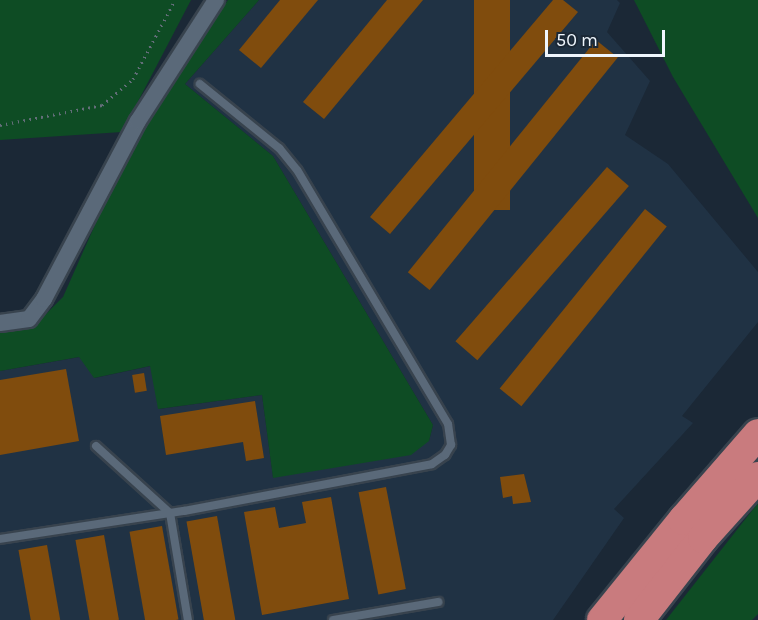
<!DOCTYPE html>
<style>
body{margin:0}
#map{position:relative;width:758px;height:620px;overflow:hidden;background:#1b2836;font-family:Karla,sans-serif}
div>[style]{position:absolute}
.built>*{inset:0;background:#203244}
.green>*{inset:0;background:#0e4c24}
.building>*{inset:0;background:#804c0d;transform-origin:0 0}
.path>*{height:3px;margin-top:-1.5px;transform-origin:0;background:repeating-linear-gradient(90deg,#636e79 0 1.5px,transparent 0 6px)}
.roads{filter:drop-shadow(2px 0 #38434e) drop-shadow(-2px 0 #38434e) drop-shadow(0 2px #38434e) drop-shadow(0 -2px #38434e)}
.lane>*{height:8px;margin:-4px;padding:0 4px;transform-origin:4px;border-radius:4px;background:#5a6979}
.street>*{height:16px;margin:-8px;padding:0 8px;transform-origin:8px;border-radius:8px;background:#5a6979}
.highway>*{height:30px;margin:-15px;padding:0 15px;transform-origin:15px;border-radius:15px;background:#c97b7e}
span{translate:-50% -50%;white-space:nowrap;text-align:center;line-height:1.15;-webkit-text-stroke:4.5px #1b2836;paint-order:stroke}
.scale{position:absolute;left:545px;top:30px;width:120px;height:27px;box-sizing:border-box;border:3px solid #eff6fd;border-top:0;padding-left:8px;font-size:18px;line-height:21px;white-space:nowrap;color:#eff6fd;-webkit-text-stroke:4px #1b2836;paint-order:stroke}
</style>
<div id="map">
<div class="built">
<i style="clip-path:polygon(259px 0,617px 0,620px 3px,607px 32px,650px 81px,625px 135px,668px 164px,758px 272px,758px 322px,682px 416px,693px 423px,614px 509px,624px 518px,553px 620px,0 620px,0 371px,80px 357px,95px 378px,151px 366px,159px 409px,262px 395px,273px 477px,429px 441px,433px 425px,273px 156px,185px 84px)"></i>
</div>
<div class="green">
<i style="clip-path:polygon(0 0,191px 0,122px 132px,0 140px)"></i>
<i style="clip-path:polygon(228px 0,259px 0,185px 84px,273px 156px,433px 425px,429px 441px,411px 455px,273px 478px,262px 395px,158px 409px,150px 366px,94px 378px,79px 357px,0 371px,0 330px,36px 324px,63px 297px,122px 164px,173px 77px)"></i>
<i style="clip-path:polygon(634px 0,758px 0,758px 218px,673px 77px)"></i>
<i style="clip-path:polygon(758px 503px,758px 614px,752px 620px,666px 620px)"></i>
</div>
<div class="building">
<i style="clip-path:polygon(280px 0,318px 0,261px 68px,239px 50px)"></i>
<i style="clip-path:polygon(387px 0,423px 0,324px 119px,303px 102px)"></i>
<i style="left:474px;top:0;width:36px;height:210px"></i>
<i style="clip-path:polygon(553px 0,563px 0,578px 12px,390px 234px,370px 217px)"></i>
<i style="left:596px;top:40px;width:28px;height:299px;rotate:39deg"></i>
<i style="left:607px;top:167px;width:29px;height:231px;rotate:41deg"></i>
<i style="left:645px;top:209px;width:28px;height:231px;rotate:39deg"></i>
<i style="clip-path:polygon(66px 369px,79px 441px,0 455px,0 380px)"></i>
<i style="left:144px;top:373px;width:18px;height:12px;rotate:81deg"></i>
<i style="clip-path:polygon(255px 401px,264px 458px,246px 461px,243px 442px,166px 455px,160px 416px)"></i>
<i style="clip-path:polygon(524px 474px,531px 502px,513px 504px,512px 496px,503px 498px,500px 477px)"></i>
<i style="left:386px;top:487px;width:104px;height:28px;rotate:79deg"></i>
<i style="clip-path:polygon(331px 497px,349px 599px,262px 615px,244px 512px,275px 507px,279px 528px,306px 523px,302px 502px)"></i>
<i style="left:217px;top:516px;width:106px;height:31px;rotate:80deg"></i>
<i style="left:162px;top:526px;width:95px;height:33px;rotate:80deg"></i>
<i style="left:104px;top:535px;width:86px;height:29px;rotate:80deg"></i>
<i style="left:47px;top:545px;width:76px;height:29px;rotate:80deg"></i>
</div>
<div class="path">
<i style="left:0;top:125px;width:104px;rotate:-11.1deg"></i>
<i style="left:102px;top:105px;width:40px;rotate:-40deg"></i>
<i style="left:133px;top:79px;width:89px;rotate:-62deg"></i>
</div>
<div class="roads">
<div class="lane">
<i style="left:96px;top:446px;width:100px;rotate:42.2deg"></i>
<i style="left:170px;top:513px;width:109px;rotate:80.5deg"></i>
<i style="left:0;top:539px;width:186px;rotate:-8.7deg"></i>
<i style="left:184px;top:511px;width:252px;rotate:-10.7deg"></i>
<i style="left:432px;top:464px;width:16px;rotate:-35deg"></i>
<i style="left:445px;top:455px;width:12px;rotate:-59deg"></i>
<i style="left:451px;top:445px;width:21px;rotate:-98deg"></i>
<i style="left:448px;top:424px;width:295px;rotate:-120.7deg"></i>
<i style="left:297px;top:170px;width:28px;rotate:-129deg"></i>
<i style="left:279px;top:148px;width:102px;rotate:-141deg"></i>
<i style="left:333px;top:620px;width:107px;rotate:-9.7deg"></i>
</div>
<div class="street">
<i style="left:0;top:323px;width:29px;rotate:-8deg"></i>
<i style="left:29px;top:319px;width:25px;rotate:-53deg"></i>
<i style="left:44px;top:299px;width:201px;rotate:-62.2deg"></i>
<i style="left:138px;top:121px;width:144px;rotate:-57.2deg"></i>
</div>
<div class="highway">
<i style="left:602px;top:620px;width:129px;rotate:-51deg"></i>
<i style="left:683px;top:520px;width:114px;rotate:-48.9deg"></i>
<i style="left:639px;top:620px;width:104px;rotate:-52deg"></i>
<i style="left:703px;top:538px;width:82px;rotate:-48deg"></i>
</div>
</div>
<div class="scale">50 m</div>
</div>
